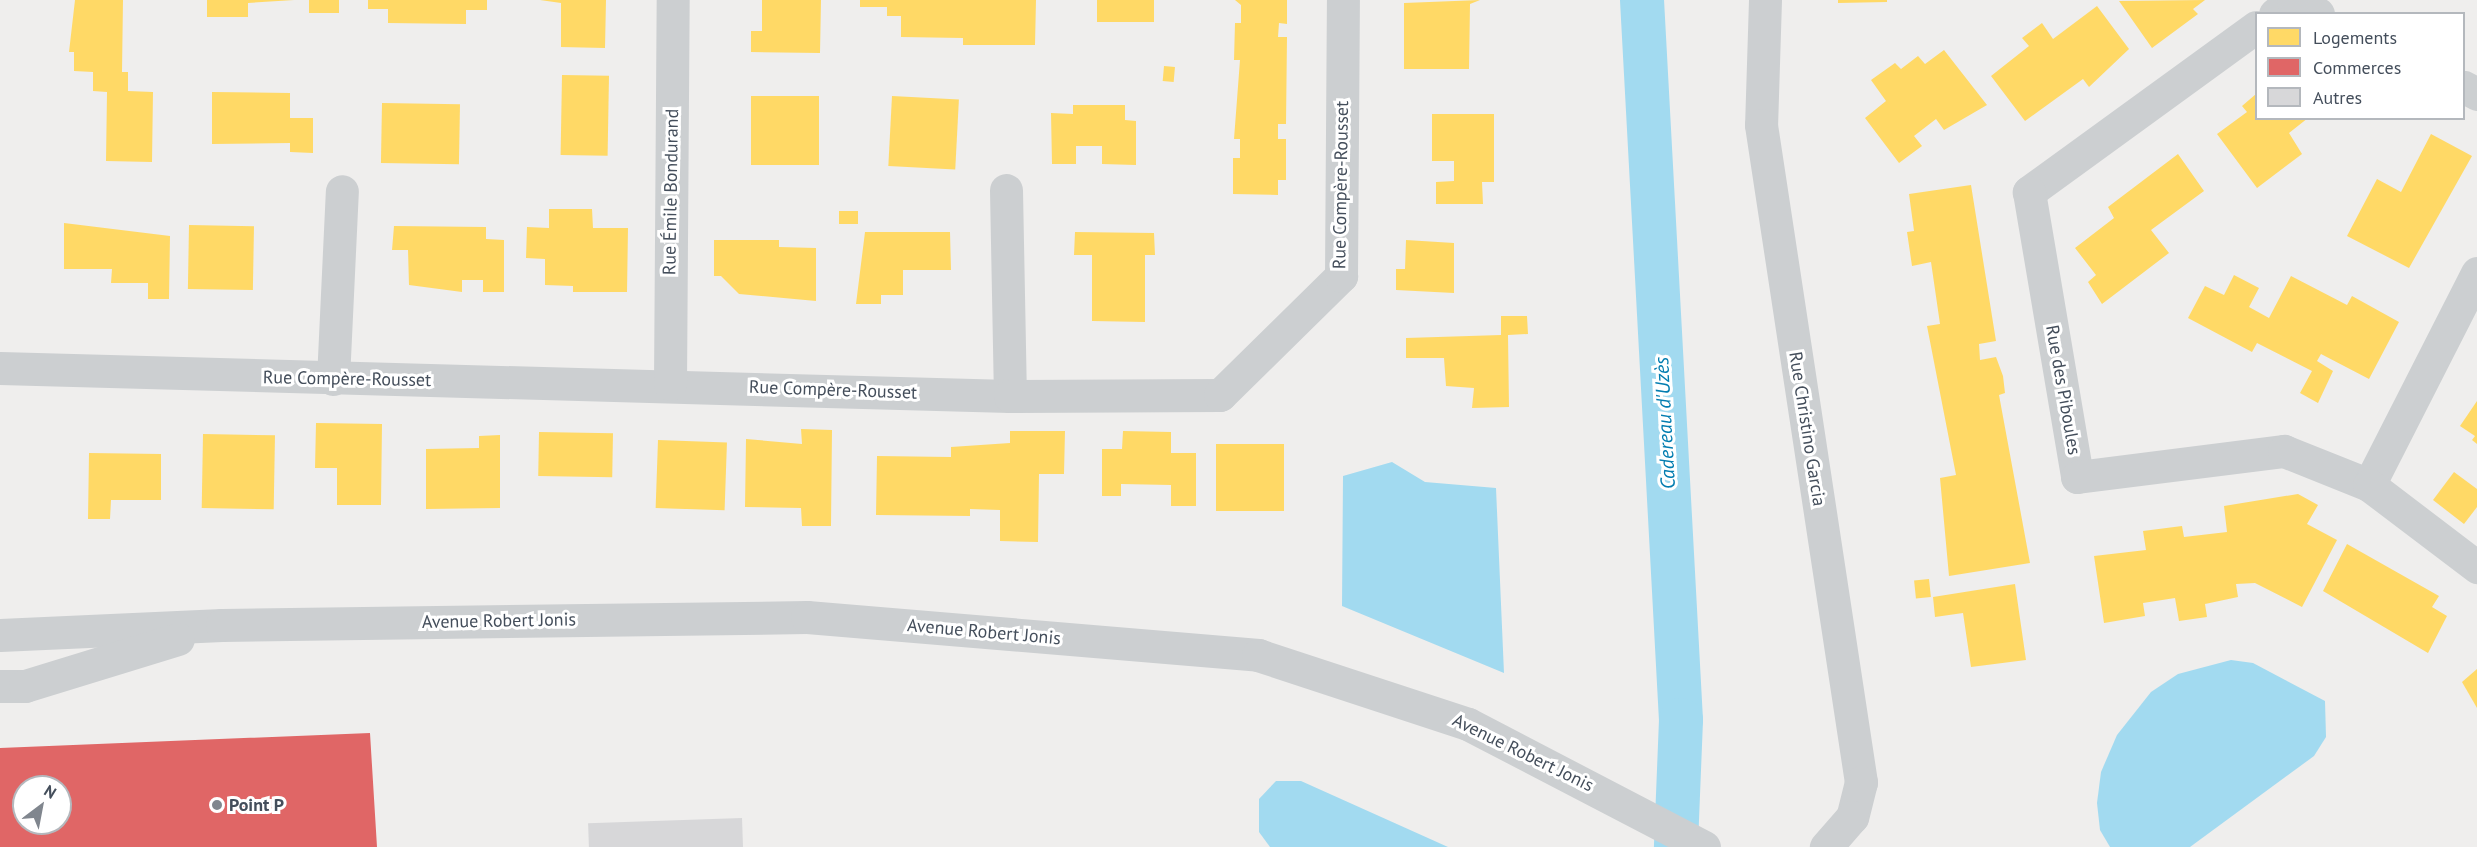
<!DOCTYPE html>
<meta charset="utf-8">
<style>
body{margin:0}
#map{position:relative;width:2477px;height:847px;overflow:hidden;background:#efeeed;font-family:"PT Sans",sans-serif}
div>[style]{position:absolute}
.water>*{inset:0;background:#a2daf0}
.homes>*{inset:0;background:#ffd966;transform-origin:0 0}
.shops>*{inset:0;background:#e06666}
.canal>*{height:44px;margin:-22px;padding:0 22px;transform-origin:22px;border-radius:22px;background:#a2daf0}
.building>*{inset:0;background:#d7d7d9;transform-origin:0 0}
.minor>*{height:33px;margin:-16.5px;padding:0 16.5px;transform-origin:16.5px;border-radius:16.5px;background:#cccfd1}
.tertiary>*{height:33px;margin:-16.5px;padding:0 16.5px;transform-origin:16.5px;border-radius:16.5px;background:#cccfd1}
.dots>*{width:16px;height:16px;translate:-50% -50%;box-sizing:border-box;border:3px solid #fff;border-radius:50%}
span{translate:-50% -50%;white-space:nowrap;text-align:center;line-height:1.15;-webkit-text-stroke:6px #fff;paint-order:stroke}
.street-label{font-size:18px;color:#444e5b}
.poi-label{font-size:18px;color:#444e5b;font-weight:700}
.left{translate:0 -50%;text-align:left}
.water-label{font-size:20px;color:#037db0;font-style:italic}
.legend{position:absolute;left:2255px;top:12px;width:210px;height:108px;box-sizing:border-box;background:#fff;border:2px solid #b4b8bd;margin:0;padding:8px 10px;list-style:none;font-size:18px;color:#444e5b}
.legend li{display:flex;align-items:center;gap:12px;height:30px}
.legend b{width:30px;border:2px solid #b4b8bd}
.north{position:absolute;left:12px;top:775px;width:60px;height:60px;box-sizing:border-box;background:#fff;border:2px solid #b4b8bd;border-radius:50%;rotate:32deg;font-size:16px;font-weight:700;line-height:24px;text-align:center;color:#444e5b}
.north::after{content:'';display:block;margin:auto;width:21px;height:27px;background:#80868e;clip-path:polygon(50% 0,100% 100%,50% 72%,0 100%)}
</style>
<div id="map">
<div class="water">
<i style="clip-path:polygon(1392px 462px,1425px 482px,1496px 488px,1504px 673px,1342px 606px,1343px 476px)"></i>
<i style="clip-path:polygon(2231px 660px,2253px 663px,2325px 701px,2326px 737px,2314px 756px,2190px 847px,2110px 847px,2100px 830px,2097px 803px,2101px 772px,2117px 735px,2151px 692px,2178px 674px)"></i>
<i style="clip-path:polygon(1276px 781px,1301px 781px,1448px 847px,1270px 847px,1259px 832px,1259px 799px)"></i>
</div>
<div class="homes">
<i style="clip-path:polygon(75px 0,123px 0,122px 72px,128px 72px,128px 91px,153px 92px,152px 162px,106px 161px,107px 92px,93px 91px,93px 72px,74px 71px,74px 52px,69px 52px)"></i>
<i style="clip-path:polygon(207px 0,294px 0,248px 3px,248px 17px,207px 17px)"></i>
<i style="left:309px;top:0;width:30px;height:13px"></i>
<i style="clip-path:polygon(368px 0,487px 0,487px 10px,466px 10px,466px 24px,388px 23px,388px 9px,368px 9px)"></i>
<i style="clip-path:polygon(540px 0,606px 0,605px 48px,561px 47px,561px 3px)"></i>
<i style="clip-path:polygon(762px 0,821px 0,820px 53px,751px 52px,751px 31px,762px 31px)"></i>
<i style="clip-path:polygon(860px 0,1036px 0,1035px 45px,963px 45px,963px 38px,901px 37px,901px 16px,887px 16px,887px 7px,860px 7px)"></i>
<i style="left:1097px;top:0;width:57px;height:22px"></i>
<i style="clip-path:polygon(1235px 0,1287px 0,1287px 24px,1279px 23px,1278px 37px,1287px 37px,1286px 124px,1278px 124px,1278px 139px,1286px 139px,1286px 180px,1278px 180px,1278px 195px,1233px 194px,1233px 158px,1240px 158px,1240px 139px,1234px 139px,1240px 60px,1234px 60px,1235px 23px,1241px 23px,1241px 5px)"></i>
<i style="clip-path:polygon(1480px 0,1470px 4px,1469px 69px,1404px 69px,1404px 3px)"></i>
<i style="clip-path:polygon(1838px 0,1887px 0,1887px 2px,1838px 3px)"></i>
<i style="clip-path:polygon(2205px 0,2193px 9px,2198px 14px,2152px 48px,2119px 1px)"></i>
<i style="clip-path:polygon(2097px 6px,2129px 49px,2089px 87px,2083px 79px,2025px 121px,1991px 76px,2029px 46px,2022px 38px,2042px 23px,2053px 39px)"></i>
<i style="clip-path:polygon(1944px 50px,1987px 105px,1944px 130px,1936px 119px,1914px 136px,1922px 146px,1899px 163px,1865px 118px,1886px 101px,1871px 80px,1895px 63px,1901px 69px,1918px 56px,1925px 64px)"></i>
<i style="left:1164px;top:66px;width:11px;height:15px;rotate:5deg"></i>
<i style="left:562px;top:75px;width:47px;height:80px;rotate:1deg"></i>
<i style="clip-path:polygon(212px 92px,290px 93px,290px 118px,313px 118px,313px 153px,290px 152px,290px 143px,212px 144px)"></i>
<i style="clip-path:polygon(2256px 94px,2256px 118px,2308px 118px,2289px 133px,2302px 154px,2257px 188px,2217px 134px,2247px 112px,2242px 106px)"></i>
<i style="left:751px;top:96px;width:68px;height:69px"></i>
<i style="left:892px;top:96px;width:67px;height:70px;rotate:3deg"></i>
<i style="left:382px;top:103px;width:78px;height:60px;rotate:1deg"></i>
<i style="clip-path:polygon(1073px 105px,1125px 105px,1125px 120px,1136px 121px,1136px 165px,1102px 164px,1102px 146px,1076px 146px,1076px 164px,1052px 164px,1051px 113px,1073px 114px)"></i>
<i style="clip-path:polygon(1432px 114px,1494px 114px,1494px 182px,1482px 182px,1483px 204px,1436px 204px,1436px 182px,1454px 181px,1454px 161px,1432px 161px)"></i>
<i style="clip-path:polygon(2431px 134px,2472px 156px,2409px 268px,2347px 236px,2377px 179px,2401px 192px)"></i>
<i style="clip-path:polygon(2178px 154px,2204px 191px,2151px 230px,2169px 253px,2102px 304px,2088px 282px,2096px 275px,2075px 248px,2114px 218px,2108px 207px)"></i>
<i style="clip-path:polygon(1971px 185px,1996px 341px,1979px 344px,1980px 360px,1996px 357px,2003px 376px,2005px 393px,1999px 395px,2030px 563px,1949px 576px,1940px 478px,1956px 475px,1927px 326px,1940px 324px,1931px 262px,1912px 266px,1907px 232px,1914px 231px,1909px 194px)"></i>
<i style="clip-path:polygon(549px 209px,592px 209px,593px 228px,628px 228px,627px 292px,573px 292px,573px 286px,545px 285px,545px 259px,526px 258px,527px 227px,549px 228px)"></i>
<i style="left:839px;top:211px;width:19px;height:13px"></i>
<i style="clip-path:polygon(64px 223px,170px 236px,169px 299px,148px 299px,148px 283px,111px 283px,112px 269px,64px 269px)"></i>
<i style="left:189px;top:225px;width:65px;height:64px;rotate:1deg"></i>
<i style="clip-path:polygon(394px 226px,486px 227px,486px 239px,504px 240px,504px 292px,483px 292px,483px 280px,462px 280px,462px 292px,409px 285px,408px 250px,392px 250px)"></i>
<i style="clip-path:polygon(865px 232px,950px 232px,951px 270px,903px 270px,903px 295px,881px 295px,881px 304px,856px 304px)"></i>
<i style="clip-path:polygon(1075px 232px,1154px 233px,1155px 255px,1145px 255px,1145px 322px,1092px 321px,1092px 255px,1074px 255px)"></i>
<i style="clip-path:polygon(714px 240px,779px 240px,779px 247px,816px 248px,816px 301px,739px 294px,721px 276px,714px 276px)"></i>
<i style="clip-path:polygon(1406px 240px,1454px 243px,1454px 293px,1396px 290px,1396px 269px,1405px 269px)"></i>
<i style="clip-path:polygon(2234px 275px,2259px 288px,2249px 307px,2269px 318px,2291px 276px,2347px 305px,2352px 296px,2399px 322px,2369px 379px,2321px 354px,2317px 361px,2333px 371px,2318px 403px,2300px 393px,2312px 371px,2257px 343px,2252px 352px,2188px 318px,2205px 286px,2224px 295px)"></i>
<i style="clip-path:polygon(1501px 316px,1527px 316px,1528px 334px,1508px 335px,1509px 407px,1472px 408px,1474px 388px,1446px 386px,1444px 358px,1406px 358px,1406px 338px,1501px 335px)"></i>
<i style="clip-path:polygon(2477px 401px,2477px 444px,2472px 440px,2475px 436px,2460px 426px)"></i>
<i style="clip-path:polygon(316px 423px,382px 424px,381px 505px,337px 505px,337px 468px,315px 468px)"></i>
<i style="clip-path:polygon(801px 429px,832px 430px,831px 526px,802px 526px,801px 508px,745px 507px,746px 439px,802px 444px)"></i>
<i style="clip-path:polygon(1010px 431px,1065px 431px,1064px 474px,1039px 474px,1038px 542px,1000px 541px,1000px 510px,970px 509px,970px 516px,876px 515px,877px 456px,951px 457px,951px 447px,1010px 443px)"></i>
<i style="clip-path:polygon(1123px 431px,1171px 432px,1171px 453px,1196px 453px,1196px 506px,1171px 506px,1171px 485px,1121px 484px,1121px 496px,1102px 496px,1102px 449px,1122px 449px)"></i>
<i style="left:539px;top:432px;width:74px;height:44px;rotate:1deg"></i>
<i style="left:203px;top:434px;width:72px;height:74px;rotate:1deg"></i>
<i style="clip-path:polygon(500px 435px,500px 508px,426px 509px,426px 449px,479px 448px,479px 436px)"></i>
<i style="left:658px;top:440px;width:69px;height:68px;rotate:2deg"></i>
<i style="left:1216px;top:444px;width:68px;height:67px"></i>
<i style="clip-path:polygon(89px 453px,161px 454px,161px 500px,111px 500px,110px 519px,88px 519px)"></i>
<i style="clip-path:polygon(2454px 472px,2477px 489px,2477px 507px,2464px 524px,2433px 500px)"></i>
<i style="clip-path:polygon(2298px 494px,2318px 505px,2307px 524px,2337px 540px,2302px 607px,2255px 583px,2236px 584px,2238px 597px,2205px 604px,2207px 617px,2179px 621px,2175px 598px,2143px 603px,2145px 616px,2104px 623px,2094px 556px,2146px 550px,2143px 531px,2182px 526px,2184px 537px,2227px 532px,2224px 506px)"></i>
<i style="clip-path:polygon(2347px 544px,2439px 596px,2432px 607px,2447px 616px,2428px 653px,2323px 591px)"></i>
<i style="left:1929px;top:579px;width:18px;height:15px;rotate:84deg"></i>
<i style="clip-path:polygon(2015px 584px,2026px 660px,1971px 667px,1963px 613px,1935px 617px,1933px 597px)"></i>
<i style="clip-path:polygon(2477px 669px,2477px 708px,2462px 682px)"></i>
</div>
<div class="shops">
<i style="clip-path:polygon(evenodd,370px 733px,377px 847px,0 847px,0 748px,370px 733px,24px 787px,60px 787px,60px 823px,24px 823px,24px 787px)"></i>
</div>
<div class="canal">
<i style="left:1642px;top:0;width:721px;rotate:86.9deg"></i>
<i style="left:1681px;top:720px;width:127px;rotate:92.3deg"></i>
</div>
<div class="building">
<i style="left:742px;top:818px;width:29px;height:154px;rotate:88deg"></i>
</div>
<div class="minor">
<i style="left:1765px;top:0;width:125px;rotate:91.8deg"></i>
<i style="left:1761px;top:125px;width:665px;rotate:81.35deg"></i>
<i style="left:1861px;top:782px;width:36px;rotate:104deg"></i>
<i style="left:1852px;top:817px;width:40px;rotate:131deg"></i>
<i style="left:2275px;top:14px;width:22px;rotate:-36deg"></i>
<i style="left:2293px;top:1px;width:28px;rotate:27deg"></i>
<i style="left:2256px;top:27px;width:281px;rotate:144deg"></i>
<i style="left:2029px;top:192px;width:289px;rotate:80.4deg"></i>
<i style="left:2077px;top:477px;width:209px;rotate:-7.2deg"></i>
<i style="left:2284px;top:451px;width:92px;rotate:21.8deg"></i>
<i style="left:2369px;top:485px;width:238px;rotate:-63deg"></i>
<i style="left:2464px;top:87px;width:15px;rotate:28deg"></i>
<i style="left:1006px;top:190px;width:206px;rotate:88.9deg"></i>
<i style="left:0;top:368px;width:1010px;rotate:1.59deg"></i>
<i style="left:1010px;top:396px;width:210px;rotate:-0.3deg"></i>
<i style="left:1220px;top:395px;width:170px;rotate:-44.5deg"></i>
<i style="left:1341px;top:276px;width:276px;rotate:-89.6deg"></i>
<i style="left:333px;top:379px;width:188px;rotate:-87.3deg"></i>
<i style="left:670px;top:384px;width:384px;rotate:-89.6deg"></i>
<i style="left:2369px;top:485px;width:136px;rotate:37.2deg"></i>
</div>
<div class="tertiary">
<i style="left:0;top:635px;width:222px;rotate:-2.6deg"></i>
<i style="left:222px;top:625px;width:585px;rotate:-0.78deg"></i>
<i style="left:807px;top:617px;width:453px;rotate:4.8deg"></i>
<i style="left:1258px;top:655px;width:221px;rotate:18.2deg"></i>
<i style="left:1468px;top:724px;width:266px;rotate:27.5deg"></i>
<i style="left:0;top:686px;width:25px"></i>
<i style="left:25px;top:686px;width:160px;rotate:-17.1deg"></i>
</div>
<div class="dots">
<i style="left:217px;top:805px;background:#80868e"></i>
</div>
<div class="street-label">
<span style="left:1341px;top:185px;rotate:-89deg">Rue Compère-Rousset</span>
<span style="left:671px;top:192px;rotate:-89deg">Rue Émile Bondurand</span>
<span style="left:347px;top:379px;rotate:1deg">Rue Compère-Rousset</span>
<span style="left:833px;top:390px;rotate:2deg">Rue Compère-Rousset</span>
<span style="left:2063px;top:390px;rotate:80deg">Rue des Piboules</span>
<span style="left:1807px;top:429px;rotate:81deg">Rue Christino Garcia</span>
<span style="left:499px;top:621px;rotate:-1deg">Avenue Robert Jonis</span>
<span style="left:984px;top:632px;rotate:5deg">Avenue Robert Jonis</span>
<span style="left:1523px;top:753px;rotate:26deg">Avenue Robert Jonis</span>
</div>
<div class="poi-label">
<span class="left" style="left:229px;top:805px">Point P</span>
</div>
<div class="water-label">
<span style="left:1665px;top:423px;rotate:-93deg">Cadereau d'Uzès</span>
</div>
<ul class="legend">
<li><b style="height:16px;background:#ffd966"></b>Logements</li>
<li><b style="height:16px;background:#e06666"></b>Commerces</li>
<li><b style="height:16px;background:#d7d7d9"></b>Autres</li>
</ul>
<div class="north">N</div>
</div>
